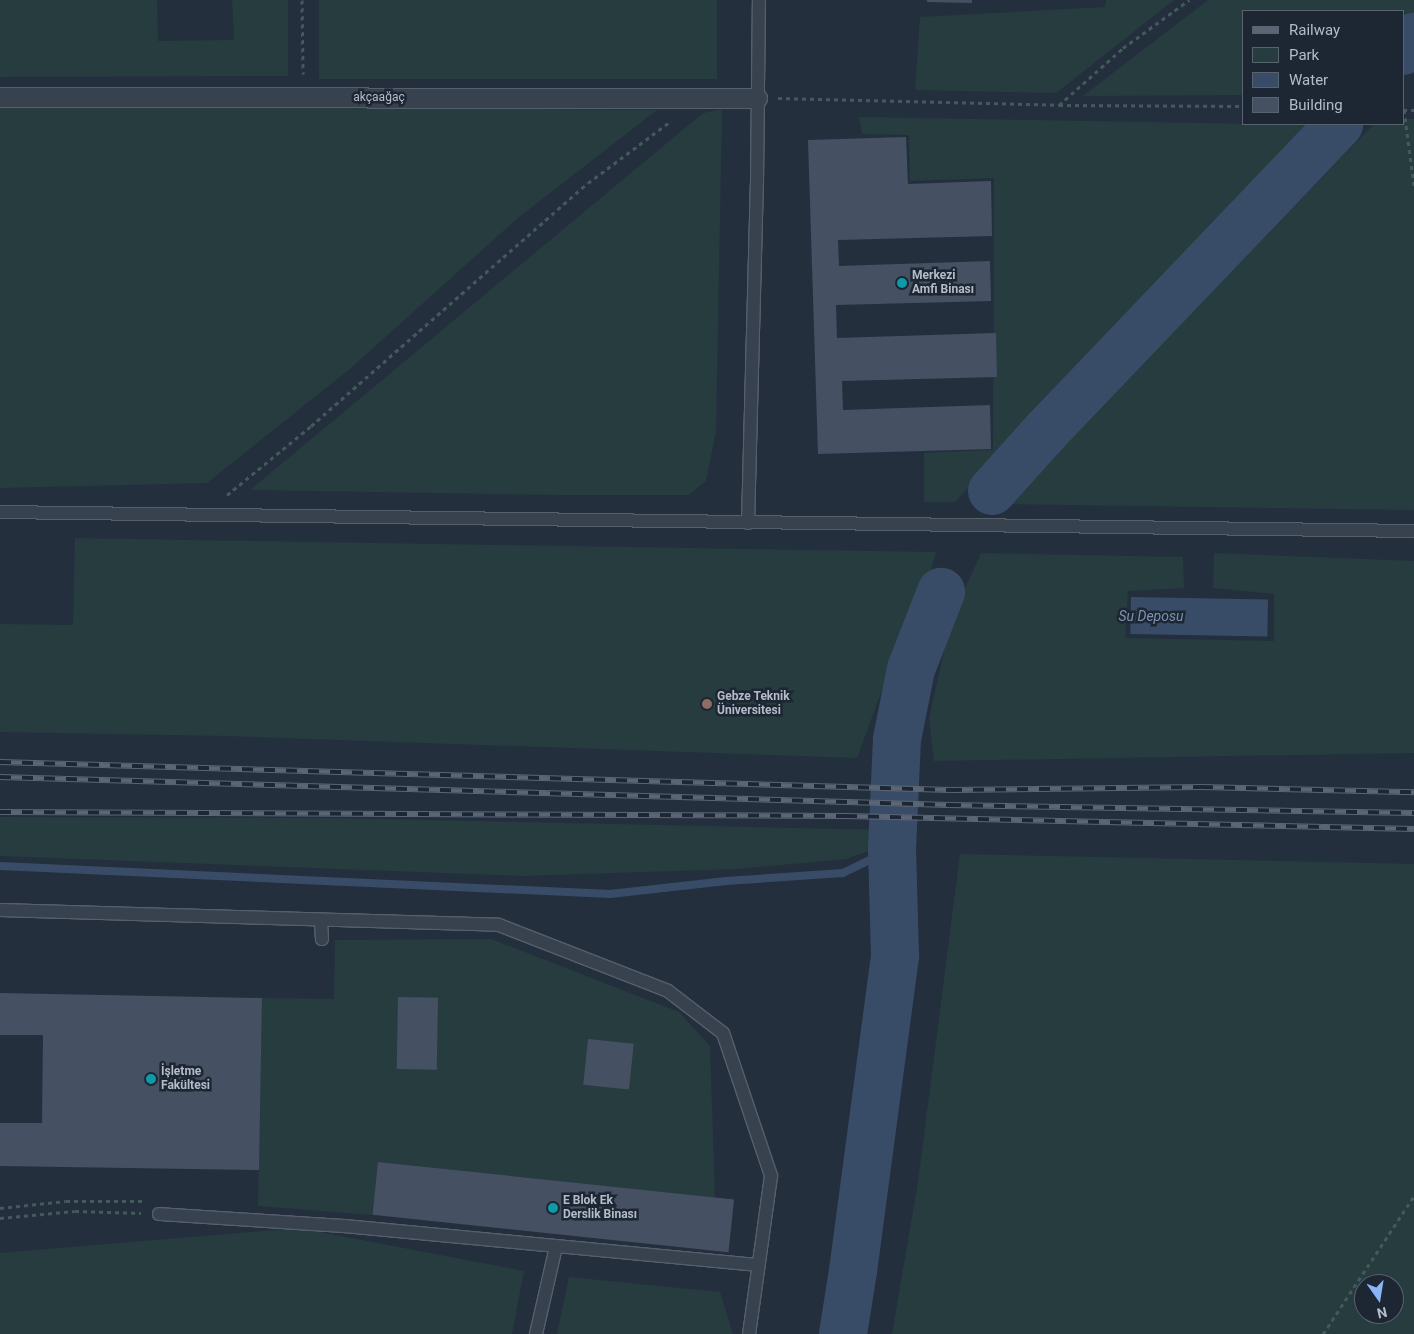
<!DOCTYPE html>
<meta charset="utf-8">
<style>
body{margin:0}
#map{position:relative;width:1414px;height:1334px;overflow:hidden;background:#242f3e;font-family:Roboto,sans-serif}
div>[style]{position:absolute}
.green>*{inset:0;background:#263c3f;transform-origin:0 0}
.water>*{inset:0;background:#394c67;transform-origin:0 0}
.stream>*{height:8px;margin:-4px;padding:0 4px;transform-origin:4px;border-radius:4px;background:#394c67}
.river>*{height:48px;margin:-24px;padding:0 24px;transform-origin:24px;border-radius:24px;background:#394c67}
.building>*{inset:0;background:#455162;transform-origin:0 0}
.path>*{height:3px;margin-top:-1.5px;transform-origin:0;background:repeating-linear-gradient(90deg,#44595c 0 4px,transparent 0 8px)}
.roads{filter:drop-shadow(1px 0 #565f6c) drop-shadow(-1px 0 #565f6c) drop-shadow(0 1px #565f6c) drop-shadow(0 -1px #565f6c)}
.service>*{height:12px;margin:-6px;padding:0 6px;transform-origin:6px;border-radius:6px;background:#38414e}
.pedestrian>*{height:19px;margin:-9.5px;padding:0 9.5px;transform-origin:9.5px;border-radius:9.5px;background:#38414e}
.rail>*{height:5.5px;margin-top:-2.75px;transform-origin:0;background:repeating-linear-gradient(90deg,#1d2633 0 11px,#5a6575 0 22px);box-sizing:border-box;border-block:1px solid #5a6575}
.dots>*{width:14px;height:14px;translate:-50% -50%;box-sizing:border-box;border:2px solid #1d2633;border-radius:50%}
span{translate:-50% -50%;white-space:nowrap;text-align:center;line-height:1.15;-webkit-text-stroke:5px #1d2633;paint-order:stroke}
.street-label{font-size:12px;color:#b4bcc9}
.poi-label{font-size:12px;color:#b4bcc9;font-weight:700}
.left{translate:0 -50%;text-align:left}
.water-label{font-size:14px;color:#7c92b1;font-style:italic}
.legend{position:absolute;left:1242px;top:10px;width:162px;height:115px;box-sizing:border-box;background:#1d2633;border:1px solid #59626f;margin:0;padding:6px 9px;list-style:none;font-size:15px;color:#b4bcc9}
.legend li{display:flex;align-items:center;gap:10px;height:25px}
.legend b{width:25px;border:1px solid #59626f}
.north{position:absolute;left:1354px;top:1274px;width:50px;height:50px;box-sizing:border-box;background:#1d2633;border:1px solid #59626f;border-radius:50%;rotate:167deg;font-size:14px;font-weight:700;line-height:20px;text-align:center;color:#b4bcc9}
.north::after{content:'';display:block;margin:auto;width:18px;height:22px;background:#8ab4f8;clip-path:polygon(50% 0,100% 100%,50% 72%,0 100%)}
</style>
<div id="map">
<div class="green">
<i style="clip-path:polygon(0 0,157px 0,158px 41px,234px 40px,232px 0,288px 0,288px 76px,0 77px)"></i>
<i style="left:319px;top:0;width:398px;height:79px"></i>
<i style="clip-path:polygon(1106px 0,1174px 0,1056px 93px,915px 90px,920px 17px,1105px 7px)"></i>
<i style="clip-path:polygon(1208px 0,1414px 0,1414px 14px,1403px 28px,1403px 11px,1243px 11px,1243px 95px,1083px 96px)"></i>
<i style="clip-path:polygon(0 105px,657px 110px,519px 217px,352px 367px,207px 483px,0 488px)"></i>
<i style="clip-path:polygon(722px 109px,716px 431px,706px 481px,689px 495px,561px 495px,250px 490px,703px 113px)"></i>
<i style="clip-path:polygon(859px 117px,1312px 125px,955px 502px,924px 502px,924px 453px,993px 450px,994px 178px,910px 181px,909px 135px,862px 134px)"></i>
<i style="clip-path:polygon(1403px 119px,1414px 119px,1414px 510px,1003px 504px,1374px 124px,1403px 124px)"></i>
<i style="clip-path:polygon(75px 538px,190px 540px,936px 552px,928px 581px,881px 693px,857px 758px,227px 736px,0 732px,0 624px,73px 625px)"></i>
<i style="clip-path:polygon(981px 553px,1183px 557px,1184px 588px,1128px 591px,1125px 638px,1274px 641px,1274px 594px,1213px 588px,1214px 553px,1414px 561px,1414px 753px,934px 761px,929px 718px,951px 620px)"></i>
<i style="clip-path:polygon(0 817px,337px 818px,886px 830px,886px 845px,846px 859px,736px 869px,523px 876px,0 856px)"></i>
<i style="clip-path:polygon(evenodd,960px 854px,1414px 864px,1414px 1334px,892px 1334px,918px 1182px,960px 854px,1364px 1284px,1394px 1284px,1394px 1314px,1364px 1314px,1364px 1284px)"></i>
<i style="clip-path:polygon(491px 939px,679px 1012px,710px 1046px,715px 1198px,379px 1162px,372px 1215px,258px 1206px,262px 998px,334px 999px,335px 940px)"></i>
<i style="clip-path:polygon(299px 1228px,524px 1271px,512px 1334px,0 1334px,0 1253px)"></i>
<i style="clip-path:polygon(569px 1277px,720px 1292px,733px 1334px,557px 1334px)"></i>
</div>
<div class="water">
<i style="left:1131px;top:597px;width:137px;height:37px;rotate:1deg"></i>
</div>
<div class="stream">
<i style="left:0;top:866px;width:611px;rotate:2.63deg"></i>
<i style="left:610px;top:894px;width:117px;rotate:-6.4deg"></i>
<i style="left:726px;top:881px;width:117px;rotate:-3.9deg"></i>
<i style="left:843px;top:873px;width:55px;rotate:-26.1deg"></i>
</div>
<div class="river">
<i style="left:1403px;top:51px;width:18px;rotate:-52deg"></i>
<i style="left:992px;top:491px;width:82px;rotate:-48deg"></i>
<i style="left:1047px;top:430px;width:423px;rotate:-46.3deg"></i>
<i style="left:843px;top:1334px;width:64px;rotate:-81deg"></i>
<i style="left:853px;top:1271px;width:319px;rotate:-82.4deg"></i>
<i style="left:895px;top:955px;width:106px;rotate:-91.6deg"></i>
<i style="left:892px;top:849px;width:110px;rotate:-87.4deg"></i>
<i style="left:897px;top:739px;width:71px;rotate:-78.7deg"></i>
<i style="left:911px;top:669px;width:83px;rotate:-68.7deg"></i>
</div>
<div class="building">
<i style="clip-path:polygon(927px 0,972px 0,972px 3px,927px 2px)"></i>
<i style="clip-path:polygon(906px 137px,908px 184px,991px 181px,992px 236px,838px 240px,839px 266px,990px 261px,991px 301px,836px 305px,837px 338px,996px 333px,997px 377px,842px 381px,843px 410px,990px 405px,991px 449px,818px 454px,808px 140px)"></i>
<i style="clip-path:polygon(0 993px,262px 998px,259px 1170px,0 1166px,0 1123px,42px 1123px,43px 1035px,0 1035px)"></i>
<i style="left:398px;top:997px;width:40px;height:72px;rotate:1deg"></i>
<i style="left:588px;top:1039px;width:46px;height:46px;rotate:6deg"></i>
<i style="left:378px;top:1162px;width:358px;height:53px;rotate:6deg"></i>
</div>
<div class="path">
<i style="left:302px;top:0;width:74px;rotate:89.2deg"></i>
<i style="left:778px;top:98px;width:281px;rotate:1.4deg"></i>
<i style="left:1059px;top:105px;width:184px;rotate:0.3deg"></i>
<i style="left:1059px;top:105px;width:86px;rotate:-41.7deg"></i>
<i style="left:1123px;top:48px;width:82px;rotate:-36deg"></i>
<i style="left:1403px;top:110px;width:11px"></i>
<i style="left:1404px;top:110px;width:77px;rotate:82.5deg"></i>
<i style="left:227px;top:495px;width:109px;rotate:-39.4deg"></i>
<i style="left:311px;top:426px;width:368px;rotate:-41.3deg"></i>
<i style="left:588px;top:183px;width:104px;rotate:-36.8deg"></i>
<i style="left:0;top:1208px;width:66px;rotate:-6.1deg"></i>
<i style="left:66px;top:1201px;width:78px"></i>
<i style="left:0;top:1218px;width:75px;rotate:-5.3deg"></i>
<i style="left:75px;top:1211px;width:66px;rotate:1.7deg"></i>
<i style="left:1323px;top:1334px;width:165px;rotate:-56.6deg"></i>
</div>
<div class="roads">
<div class="service">
<i style="left:0;top:512px;width:1414px;rotate:0.77deg"></i>
<i style="left:748px;top:523px;width:340px;rotate:-88.5deg"></i>
<i style="left:757px;top:183px;width:183px;rotate:-89.4deg"></i>
<i style="left:0;top:910px;width:499px;rotate:1.7deg"></i>
<i style="left:499px;top:925px;width:181px;rotate:21.3deg"></i>
<i style="left:668px;top:991px;width:69px;rotate:37.4deg"></i>
<i style="left:723px;top:1033px;width:151px;rotate:71.4deg"></i>
<i style="left:771px;top:1176px;width:160px;rotate:97.9deg"></i>
<i style="left:321px;top:921px;width:18px;rotate:87deg"></i>
<i style="left:159px;top:1214px;width:186px;rotate:3.7deg"></i>
<i style="left:345px;top:1226px;width:415px;rotate:5.4deg"></i>
<i style="left:536px;top:1334px;width:89px;rotate:-77.1deg"></i>
</div>
<div class="pedestrian">
<i style="left:0;top:97px;width:757px;rotate:0.08deg"></i>
</div>
</div>
<div class="rail">
<i style="left:0;top:762px;width:951px;rotate:1.69deg"></i>
<i style="left:951px;top:790px;width:251px;rotate:-0.7deg"></i>
<i style="left:1202px;top:787px;width:212px;rotate:1.4deg"></i>
<i style="left:0;top:777px;width:950px;rotate:1.69deg"></i>
<i style="left:950px;top:805px;width:464px;rotate:1deg"></i>
<i style="left:0;top:812px;width:846px;rotate:0.27deg"></i>
<i style="left:846px;top:816px;width:568px;rotate:1.31deg"></i>
</div>
<div class="dots">
<i style="left:902px;top:283px;background:#0f9aa8"></i>
<i style="left:707px;top:704px;background:#8d6e63"></i>
<i style="left:151px;top:1079px;background:#0f9aa8"></i>
<i style="left:553px;top:1208px;background:#0f9aa8"></i>
</div>
<div class="street-label">
<span style="left:379px;top:98px">akçaağaç</span>
</div>
<div class="poi-label">
<span class="left" style="left:912px;top:283px">Merkezi<br>Amfi Binası</span>
<span class="left" style="left:717px;top:704px">Gebze Teknik<br>Üniversitesi</span>
<span class="left" style="left:161px;top:1079px">İşletme<br>Fakültesi</span>
<span class="left" style="left:563px;top:1208px">E Blok Ek<br>Derslik Binası</span>
</div>
<div class="water-label">
<span style="left:1151px;top:616px">Su Deposu</span>
</div>
<ul class="legend">
<li><b style="height:6px;background:#5a6575"></b>Railway</li>
<li><b style="height:14px;background:#263c3f"></b>Park</li>
<li><b style="height:14px;background:#394c67"></b>Water</li>
<li><b style="height:14px;background:#455162"></b>Building</li>
</ul>
<div class="north">N</div>
</div>
